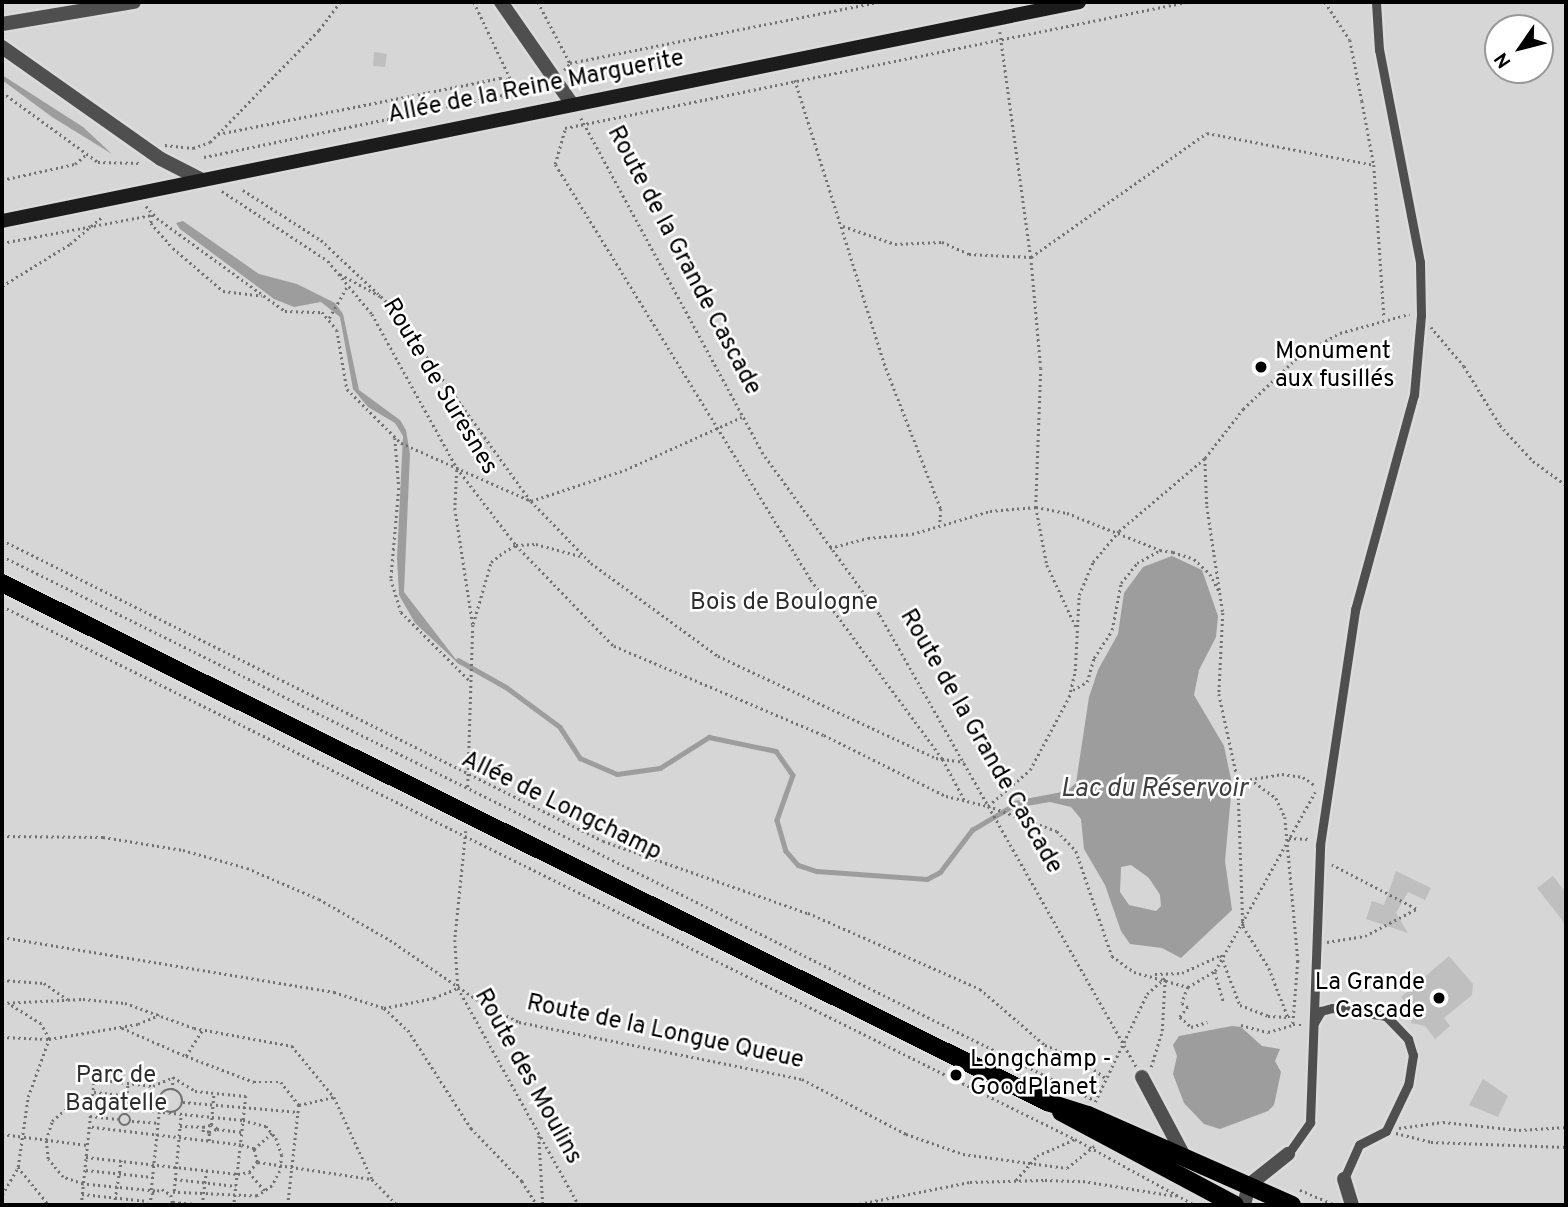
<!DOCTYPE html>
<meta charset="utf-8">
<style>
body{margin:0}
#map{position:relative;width:1568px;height:1207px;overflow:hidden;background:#fff;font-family:Overpass,sans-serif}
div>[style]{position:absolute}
.green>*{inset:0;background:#d6d6d6}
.water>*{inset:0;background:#9d9d9d}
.stream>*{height:4.5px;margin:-2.25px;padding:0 2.25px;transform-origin:2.25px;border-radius:2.25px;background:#9d9d9d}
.building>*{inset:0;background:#bfbfbf}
.path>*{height:2.5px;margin-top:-1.25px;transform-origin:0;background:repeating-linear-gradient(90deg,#717171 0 2px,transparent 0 5.5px)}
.path>.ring{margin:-1.25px;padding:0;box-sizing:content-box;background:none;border:2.5px solid #717171;border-radius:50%}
.roads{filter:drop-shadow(2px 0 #dbdbdb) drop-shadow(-2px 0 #dbdbdb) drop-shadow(0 2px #dbdbdb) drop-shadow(0 -2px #dbdbdb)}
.service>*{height:9px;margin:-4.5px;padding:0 4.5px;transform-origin:4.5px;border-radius:4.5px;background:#4f4f4f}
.minor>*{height:14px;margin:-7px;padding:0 7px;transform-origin:7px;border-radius:7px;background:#4f4f4f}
.secondary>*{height:14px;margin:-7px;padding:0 7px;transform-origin:7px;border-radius:7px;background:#1c1c1c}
.primary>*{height:18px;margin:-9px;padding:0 9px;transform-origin:9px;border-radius:9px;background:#000}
.dots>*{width:19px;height:19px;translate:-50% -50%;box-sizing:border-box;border:4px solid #fff;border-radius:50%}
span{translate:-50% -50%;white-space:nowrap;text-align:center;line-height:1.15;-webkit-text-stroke:5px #fff;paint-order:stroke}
.street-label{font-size:24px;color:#000}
.poi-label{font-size:24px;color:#000}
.left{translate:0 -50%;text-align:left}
.right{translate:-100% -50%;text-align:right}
.park-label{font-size:24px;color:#2d2d2d}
.water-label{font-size:26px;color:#3e3e3e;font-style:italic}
.frame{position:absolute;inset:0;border:4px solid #000;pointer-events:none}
.north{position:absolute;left:1484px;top:14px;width:70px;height:70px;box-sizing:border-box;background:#fff;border:2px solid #999;border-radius:50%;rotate:235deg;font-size:19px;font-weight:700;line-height:28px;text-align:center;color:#000}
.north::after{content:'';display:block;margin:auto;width:24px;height:32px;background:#000;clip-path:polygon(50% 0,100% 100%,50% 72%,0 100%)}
</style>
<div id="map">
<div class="green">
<i style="clip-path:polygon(evenodd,2px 2px,1566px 2px,1566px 1205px,2px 1205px,2px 2px,1498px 28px,1540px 28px,1540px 70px,1498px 70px,1498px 28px)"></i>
</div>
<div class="water">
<i style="clip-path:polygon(2px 75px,83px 127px,112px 154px,52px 117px,2px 80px)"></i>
<i style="clip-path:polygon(183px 221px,259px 274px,297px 284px,335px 303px,343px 314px,359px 390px,400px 420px,406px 430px,410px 454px,404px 592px,461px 666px,415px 623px,399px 595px,397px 558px,403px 436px,395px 423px,368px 407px,353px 389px,340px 317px,321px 302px,294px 307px,274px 299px,180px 229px,176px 223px)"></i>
<i style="clip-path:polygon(evenodd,1172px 556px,1202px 570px,1218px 616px,1216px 637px,1199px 670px,1194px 695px,1224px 746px,1232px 784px,1225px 861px,1232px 910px,1181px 958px,1162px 948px,1130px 944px,1121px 931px,1105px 885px,1084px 849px,1081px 819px,1071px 807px,1050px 802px,1008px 809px,1009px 802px,1067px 791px,1076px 783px,1089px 697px,1098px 670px,1118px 634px,1124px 593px,1143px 567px,1172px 556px,1131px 865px,1159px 885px,1161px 906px,1156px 911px,1129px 905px,1120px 892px,1121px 867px,1131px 865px)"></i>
<i style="clip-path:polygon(1232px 1026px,1241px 1027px,1262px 1046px,1280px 1049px,1275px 1061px,1281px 1072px,1274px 1105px,1268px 1111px,1220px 1129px,1204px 1124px,1184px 1103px,1173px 1074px,1177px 1056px,1173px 1045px,1179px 1036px)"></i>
</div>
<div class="stream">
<i style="left:458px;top:660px;width:55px;rotate:29.4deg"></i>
<i style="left:506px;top:687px;width:67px;rotate:36.5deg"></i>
<i style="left:560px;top:727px;width:37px;rotate:57deg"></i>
<i style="left:580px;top:758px;width:40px;rotate:23.4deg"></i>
<i style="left:617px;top:774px;width:43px;rotate:-7.9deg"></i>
<i style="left:660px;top:768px;width:58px;rotate:-32.3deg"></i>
<i style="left:709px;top:737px;width:68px;rotate:11.8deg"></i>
<i style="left:776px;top:751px;width:29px;rotate:55deg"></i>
<i style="left:793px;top:775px;width:48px;rotate:109.6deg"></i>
<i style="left:777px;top:820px;width:32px;rotate:74deg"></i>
<i style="left:786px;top:851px;width:18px;rotate:49deg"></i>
<i style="left:798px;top:865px;width:20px;rotate:18deg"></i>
<i style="left:817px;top:871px;width:110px;rotate:4.2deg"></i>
<i style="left:927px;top:879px;width:15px;rotate:-28deg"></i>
<i style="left:940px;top:872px;width:53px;rotate:-52.7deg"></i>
<i style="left:972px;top:830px;width:49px;rotate:-30.8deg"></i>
<i style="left:1150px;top:875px;width:23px;rotate:56deg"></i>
</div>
<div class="building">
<i style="clip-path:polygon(374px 52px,387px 54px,385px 67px,373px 66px)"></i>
<i style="clip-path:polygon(1396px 871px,1431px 888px,1425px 900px,1408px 892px,1396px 913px,1408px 933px,1366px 919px,1372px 901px,1384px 905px)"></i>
<i style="clip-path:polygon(1553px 876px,1566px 893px,1566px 925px,1537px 888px)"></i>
<i style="clip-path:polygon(1449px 956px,1473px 984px,1472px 995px,1444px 1018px,1450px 1026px,1435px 1039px,1425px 1026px,1411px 1023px,1411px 1009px,1401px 997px)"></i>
<i style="clip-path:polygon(1483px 1079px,1508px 1096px,1498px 1117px,1469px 1105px)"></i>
</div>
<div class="path">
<i style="left:474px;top:2px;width:86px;rotate:64.6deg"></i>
<i style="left:538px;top:2px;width:69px;rotate:62.3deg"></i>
<i style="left:1325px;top:2px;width:45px;rotate:56.7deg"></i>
<i style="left:1350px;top:40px;width:62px;rotate:78.9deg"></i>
<i style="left:1362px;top:101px;width:65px;rotate:79.4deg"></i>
<i style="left:1374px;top:165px;width:152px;rotate:86.2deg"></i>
<i style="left:1000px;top:32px;width:227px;rotate:82.2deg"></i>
<i style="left:1031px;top:257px;width:111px;rotate:84.9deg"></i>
<i style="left:1041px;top:368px;width:139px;rotate:92.1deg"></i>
<i style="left:1036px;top:507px;width:59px;rotate:79.3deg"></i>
<i style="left:1047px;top:565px;width:68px;rotate:64.9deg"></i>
<i style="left:564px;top:70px;width:9px;rotate:-49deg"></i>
<i style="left:570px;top:63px;width:313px;rotate:-11.2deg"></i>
<i style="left:795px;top:80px;width:302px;rotate:72.5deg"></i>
<i style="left:886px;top:368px;width:151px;rotate:68.7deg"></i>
<i style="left:941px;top:509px;width:16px;rotate:94deg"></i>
<i style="left:2px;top:92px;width:119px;rotate:36.1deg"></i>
<i style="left:98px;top:162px;width:44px;rotate:1.3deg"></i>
<i style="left:581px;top:118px;width:380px;rotate:61.5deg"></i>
<i style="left:762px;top:452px;width:201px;rotate:54.1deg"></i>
<i style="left:880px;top:615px;width:519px;rotate:60.42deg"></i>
<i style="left:218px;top:134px;width:288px;rotate:-11.2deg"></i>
<i style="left:500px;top:78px;width:11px;rotate:10deg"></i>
<i style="left:511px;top:80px;width:16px;rotate:43deg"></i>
<i style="left:523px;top:91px;width:20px;rotate:-11deg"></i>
<i style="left:165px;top:145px;width:28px;rotate:6deg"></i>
<i style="left:193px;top:148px;width:18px;rotate:-19deg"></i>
<i style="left:210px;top:142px;width:156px;rotate:-45.8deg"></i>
<i style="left:319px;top:30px;width:35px;rotate:-53deg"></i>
<i style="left:204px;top:157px;width:326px;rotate:-11.7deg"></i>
<i style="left:2px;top:180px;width:75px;rotate:-12.4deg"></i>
<i style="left:75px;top:164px;width:16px;rotate:-40deg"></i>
<i style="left:243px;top:190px;width:93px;rotate:32.7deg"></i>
<i style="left:321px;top:240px;width:92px;rotate:43.2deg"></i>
<i style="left:388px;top:303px;width:244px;rotate:54.2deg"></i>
<i style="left:531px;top:501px;width:86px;rotate:45.9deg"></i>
<i style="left:591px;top:563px;width:157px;rotate:36.2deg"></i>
<i style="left:718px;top:656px;width:241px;rotate:25.1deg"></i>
<i style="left:936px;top:758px;width:28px;rotate:8deg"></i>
<i style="left:222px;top:191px;width:127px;rotate:33.4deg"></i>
<i style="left:328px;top:261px;width:69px;rotate:50.3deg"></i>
<i style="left:372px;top:314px;width:176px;rotate:61.1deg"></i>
<i style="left:457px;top:468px;width:97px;rotate:52.5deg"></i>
<i style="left:516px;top:545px;width:141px;rotate:45.9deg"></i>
<i style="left:614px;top:646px;width:228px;rotate:23deg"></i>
<i style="left:824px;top:735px;width:136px;rotate:26.6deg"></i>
<i style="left:946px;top:796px;width:43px;rotate:13.4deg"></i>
<i style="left:988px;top:806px;width:73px;rotate:19.9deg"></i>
<i style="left:1057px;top:831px;width:28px;rotate:46deg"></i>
<i style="left:1076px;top:851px;width:111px;rotate:71.1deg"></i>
<i style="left:1112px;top:956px;width:27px;rotate:36deg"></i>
<i style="left:1134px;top:972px;width:56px;rotate:15.5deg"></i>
<i style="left:1188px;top:987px;width:31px;rotate:-31deg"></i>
<i style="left:1215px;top:971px;width:205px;rotate:-60.8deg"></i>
<i style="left:146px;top:206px;width:16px;rotate:47deg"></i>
<i style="left:157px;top:218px;width:158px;rotate:36deg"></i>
<i style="left:285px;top:311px;width:37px;rotate:2deg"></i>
<i style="left:322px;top:312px;width:23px;rotate:50deg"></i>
<i style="left:337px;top:330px;width:60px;rotate:80.4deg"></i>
<i style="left:347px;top:389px;width:76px;rotate:45deg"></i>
<i style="left:401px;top:443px;width:142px;rotate:24deg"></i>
<i style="left:531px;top:501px;width:99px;rotate:-18.3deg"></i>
<i style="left:625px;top:470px;width:128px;rotate:-24.4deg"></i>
<i style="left:843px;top:226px;width:55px;rotate:19.1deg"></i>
<i style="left:895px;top:244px;width:47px;rotate:-2.4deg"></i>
<i style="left:942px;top:242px;width:30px;rotate:24deg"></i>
<i style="left:969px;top:254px;width:62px;rotate:2.8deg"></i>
<i style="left:1031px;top:257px;width:215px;rotate:-35.2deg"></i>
<i style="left:1207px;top:133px;width:170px;rotate:10.8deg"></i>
<i style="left:2px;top:243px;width:153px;rotate:-10.6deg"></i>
<i style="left:152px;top:215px;width:8px;rotate:97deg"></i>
<i style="left:151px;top:223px;width:33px;rotate:49deg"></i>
<i style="left:173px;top:248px;width:66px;rotate:40.7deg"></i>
<i style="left:223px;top:291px;width:39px;rotate:7deg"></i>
<i style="left:340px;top:274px;width:46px;rotate:28.8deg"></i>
<i style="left:2px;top:286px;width:80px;rotate:-31.7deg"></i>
<i style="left:70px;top:244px;width:43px;rotate:-40.3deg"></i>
<i style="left:329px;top:318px;width:38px;rotate:-60deg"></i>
<i style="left:1431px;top:327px;width:51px;rotate:49.8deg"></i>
<i style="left:1464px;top:366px;width:69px;rotate:58.6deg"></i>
<i style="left:1500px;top:425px;width:49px;rotate:47.5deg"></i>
<i style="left:1533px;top:461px;width:41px;rotate:36deg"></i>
<i style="left:395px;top:438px;width:50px;rotate:85.4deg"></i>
<i style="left:399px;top:488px;width:91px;rotate:95deg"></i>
<i style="left:391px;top:579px;width:34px;rotate:73deg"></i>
<i style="left:401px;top:612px;width:96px;rotate:45deg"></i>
<i style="left:1205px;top:458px;width:48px;rotate:87.6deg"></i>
<i style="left:1207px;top:506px;width:108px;rotate:81.5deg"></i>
<i style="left:1223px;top:613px;width:81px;rotate:92.8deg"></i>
<i style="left:1219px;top:694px;width:89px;rotate:77.7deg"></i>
<i style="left:1238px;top:781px;width:145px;rotate:88deg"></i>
<i style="left:1243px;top:926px;width:49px;rotate:58.2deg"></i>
<i style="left:1269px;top:968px;width:53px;rotate:68.8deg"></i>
<i style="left:1288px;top:1017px;width:6px"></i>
<i style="left:457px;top:470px;width:38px;rotate:93deg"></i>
<i style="left:455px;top:508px;width:118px;rotate:81.3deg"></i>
<i style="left:473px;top:625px;width:163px;rotate:91.8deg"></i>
<i style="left:2px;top:540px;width:672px;rotate:26.6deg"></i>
<i style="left:603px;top:841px;width:217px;rotate:19.4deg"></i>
<i style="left:808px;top:913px;width:188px;rotate:23.8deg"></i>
<i style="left:980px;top:989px;width:86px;rotate:40.7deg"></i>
<i style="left:1045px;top:1045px;width:39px;rotate:23deg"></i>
<i style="left:1081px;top:1060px;width:31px;rotate:36deg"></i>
<i style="left:830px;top:548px;width:39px;rotate:-15deg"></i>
<i style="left:868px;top:538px;width:44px;rotate:-5.2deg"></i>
<i style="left:912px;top:534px;width:81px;rotate:-16.4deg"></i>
<i style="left:990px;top:511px;width:46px;rotate:-5deg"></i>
<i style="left:1036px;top:507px;width:32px;rotate:11deg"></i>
<i style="left:1067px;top:513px;width:100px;rotate:21.7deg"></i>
<i style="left:2px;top:556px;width:1218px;rotate:26.48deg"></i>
<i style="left:2px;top:606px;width:1198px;rotate:26.42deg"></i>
<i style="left:1075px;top:1139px;width:137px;rotate:28.8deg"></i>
<i style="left:473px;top:624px;width:65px;rotate:-73.8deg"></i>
<i style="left:491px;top:562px;width:16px;rotate:-38deg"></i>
<i style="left:504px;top:552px;width:14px;rotate:-30deg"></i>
<i style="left:516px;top:545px;width:20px;rotate:-3deg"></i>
<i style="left:536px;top:544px;width:46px;rotate:15.3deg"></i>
<i style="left:1073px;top:690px;width:16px;rotate:-30deg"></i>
<i style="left:1087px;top:682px;width:25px;rotate:-74deg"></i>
<i style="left:1094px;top:658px;width:33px;rotate:-57deg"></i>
<i style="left:1112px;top:630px;width:48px;rotate:-79.2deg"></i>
<i style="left:1121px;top:583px;width:26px;rotate:-51deg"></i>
<i style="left:1137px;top:563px;width:26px;rotate:-29deg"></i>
<i style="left:1160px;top:550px;width:13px;rotate:9deg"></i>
<i style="left:1173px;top:552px;width:22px;rotate:18deg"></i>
<i style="left:1194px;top:559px;width:22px;rotate:43deg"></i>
<i style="left:1210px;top:574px;width:21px;rotate:62deg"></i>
<i style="left:1250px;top:779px;width:32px;rotate:36deg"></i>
<i style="left:1276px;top:798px;width:21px;rotate:65deg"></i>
<i style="left:1285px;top:817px;width:145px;rotate:84.8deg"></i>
<i style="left:1298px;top:961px;width:64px;rotate:94.5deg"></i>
<i style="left:1293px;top:1025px;width:11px"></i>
<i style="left:1239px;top:781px;width:44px;rotate:-9.2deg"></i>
<i style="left:1282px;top:774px;width:21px;rotate:8deg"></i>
<i style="left:1303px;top:777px;width:16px;rotate:35deg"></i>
<i style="left:964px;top:800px;width:47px;rotate:-118.2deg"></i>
<i style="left:942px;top:759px;width:223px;rotate:-126.3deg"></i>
<i style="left:810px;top:579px;width:479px;rotate:-121.6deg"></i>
<i style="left:559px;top:171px;width:8px;rotate:-120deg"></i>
<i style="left:555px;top:164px;width:37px;rotate:-74deg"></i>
<i style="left:565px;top:128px;width:634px;rotate:-11.47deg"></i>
<i style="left:988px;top:806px;width:55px;rotate:-40.6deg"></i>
<i style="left:1030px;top:770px;width:83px;rotate:-61.9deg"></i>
<i style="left:1069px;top:697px;width:27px;rotate:-77deg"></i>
<i style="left:1075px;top:671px;width:76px;rotate:-87deg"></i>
<i style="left:1079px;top:595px;width:36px;rotate:-67deg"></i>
<i style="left:1093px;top:562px;width:40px;rotate:-50deg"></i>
<i style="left:1119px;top:531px;width:113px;rotate:-40.3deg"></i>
<i style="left:1205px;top:458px;width:62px;rotate:-52.2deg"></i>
<i style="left:1243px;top:409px;width:80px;rotate:-43.5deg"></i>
<i style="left:1301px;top:354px;width:44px;rotate:-28.3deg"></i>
<i style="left:1340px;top:333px;width:72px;rotate:-15.4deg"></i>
<i style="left:466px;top:831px;width:110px;rotate:95.8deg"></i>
<i style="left:455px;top:940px;width:48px;rotate:86.4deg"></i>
<i style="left:458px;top:988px;width:248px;rotate:60.9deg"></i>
<i style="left:2px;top:836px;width:101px;rotate:0.6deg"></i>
<i style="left:103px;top:837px;width:81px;rotate:9.2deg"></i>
<i style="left:183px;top:850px;width:66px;rotate:15.7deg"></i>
<i style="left:247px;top:868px;width:78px;rotate:23.3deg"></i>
<i style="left:319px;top:899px;width:82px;rotate:30deg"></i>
<i style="left:390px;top:940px;width:112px;rotate:34.4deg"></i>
<i style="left:482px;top:1003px;width:42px;rotate:27.2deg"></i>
<i style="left:519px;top:1022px;width:289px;rotate:11.4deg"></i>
<i style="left:802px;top:1079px;width:118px;rotate:27.9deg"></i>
<i style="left:906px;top:1134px;width:60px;rotate:19.3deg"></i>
<i style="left:963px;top:1154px;width:105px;rotate:7.7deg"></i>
<i style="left:1067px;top:1168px;width:35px;rotate:-39deg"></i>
<i style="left:1289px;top:838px;width:21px;rotate:3deg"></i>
<i style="left:2px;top:937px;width:337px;rotate:9.4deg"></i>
<i style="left:334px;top:992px;width:52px;rotate:17.7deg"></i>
<i style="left:384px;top:1008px;width:33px;rotate:43deg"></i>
<i style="left:408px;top:1030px;width:117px;rotate:57.3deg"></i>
<i style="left:471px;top:1128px;width:74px;rotate:46.1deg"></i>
<i style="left:522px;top:1181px;width:28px;rotate:58deg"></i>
<i style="left:1327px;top:942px;width:38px;rotate:-9deg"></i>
<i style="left:1365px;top:936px;width:58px;rotate:-27.9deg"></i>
<i style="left:1416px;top:909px;width:95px;rotate:-152.4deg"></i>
<i style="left:1221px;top:955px;width:53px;rotate:69.2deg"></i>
<i style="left:1240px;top:1005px;width:30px;rotate:21deg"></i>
<i style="left:1268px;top:1016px;width:19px;rotate:3deg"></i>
<i style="left:1215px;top:972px;width:32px;rotate:74deg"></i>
<i style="left:1155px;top:974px;width:27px;rotate:-2deg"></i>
<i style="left:1182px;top:973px;width:43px;rotate:-24.8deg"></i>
<i style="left:2px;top:980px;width:42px;rotate:4.1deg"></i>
<i style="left:44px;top:983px;width:29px;rotate:35deg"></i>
<i style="left:1188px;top:987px;width:17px;rotate:111deg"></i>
<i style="left:1182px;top:1003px;width:7px;rotate:34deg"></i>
<i style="left:1188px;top:1007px;width:13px;rotate:129deg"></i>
<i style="left:1180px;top:1017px;width:15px;rotate:42deg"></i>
<i style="left:1191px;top:1027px;width:17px;rotate:-17deg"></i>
<i style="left:2px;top:1003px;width:81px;rotate:-2.8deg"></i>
<i style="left:83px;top:999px;width:42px;rotate:5.4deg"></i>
<i style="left:125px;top:1003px;width:73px;rotate:19.9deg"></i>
<i style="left:194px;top:1028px;width:100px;rotate:10.4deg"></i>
<i style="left:292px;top:1046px;width:66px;rotate:50.5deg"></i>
<i style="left:334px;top:1097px;width:90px;rotate:65.1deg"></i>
<i style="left:372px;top:1179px;width:36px;rotate:46deg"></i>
<i style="left:384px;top:1008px;width:51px;rotate:-11.3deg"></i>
<i style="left:434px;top:998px;width:26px;rotate:-23deg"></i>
<i style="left:1241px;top:1025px;width:28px;rotate:15deg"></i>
<i style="left:1268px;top:1032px;width:26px;rotate:-16deg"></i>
<i style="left:122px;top:1028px;width:70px;rotate:23.6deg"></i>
<i style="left:186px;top:1056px;width:31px;rotate:-58deg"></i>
<i style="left:2px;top:1037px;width:47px;rotate:2.4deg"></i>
<i style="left:49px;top:1039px;width:17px;rotate:-118deg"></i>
<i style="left:41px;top:1024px;width:39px;rotate:-148deg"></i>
<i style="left:186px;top:1056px;width:73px;rotate:20.9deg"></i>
<i style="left:254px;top:1082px;width:27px"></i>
<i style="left:281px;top:1082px;width:29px;rotate:52deg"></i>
<i style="left:299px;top:1105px;width:101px;rotate:96.3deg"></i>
<i style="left:1151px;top:1067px;width:38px;rotate:-73deg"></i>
<i style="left:1162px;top:1031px;width:53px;rotate:-86.8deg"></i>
<i class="ring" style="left:159px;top:1089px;width:21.5px;height:21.5px"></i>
<i style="left:172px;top:1090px;width:13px;rotate:-86deg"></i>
<i style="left:94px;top:1092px;width:66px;rotate:6.1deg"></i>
<i style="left:183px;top:1102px;width:116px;rotate:4.9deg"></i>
<i style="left:1095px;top:1102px;width:120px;rotate:-64.3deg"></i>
<i style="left:1147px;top:994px;width:24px;rotate:-42deg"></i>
<i style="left:299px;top:1105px;width:35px;rotate:-13deg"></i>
<i class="ring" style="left:119px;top:1114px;width:9.5px;height:9.5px"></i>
<i style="left:125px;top:1115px;width:32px;rotate:-85deg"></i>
<i style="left:90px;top:1116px;width:28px;rotate:6deg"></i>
<i style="left:132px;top:1121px;width:26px;rotate:4deg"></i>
<i style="left:180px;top:1126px;width:23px;rotate:2deg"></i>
<i style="left:1399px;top:1128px;width:44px;rotate:-7.8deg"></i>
<i style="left:1443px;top:1122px;width:76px;rotate:6deg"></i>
<i style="left:1519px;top:1130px;width:47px;rotate:-3.7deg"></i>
<i style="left:217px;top:1129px;width:25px;rotate:7deg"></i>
<i style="left:209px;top:1132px;width:6px;rotate:180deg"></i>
<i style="left:203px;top:1132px;width:5px;rotate:-90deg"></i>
<i style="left:203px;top:1127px;width:8px;rotate:-14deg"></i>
<i style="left:1396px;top:1133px;width:36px;rotate:14deg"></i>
<i style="left:1431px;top:1142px;width:135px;rotate:2.1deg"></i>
<i style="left:2px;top:1134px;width:86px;rotate:7.4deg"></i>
<i style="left:539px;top:1136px;width:69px;rotate:86.7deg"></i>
<i style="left:209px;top:1141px;width:9px;rotate:-90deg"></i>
<i style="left:209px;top:1132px;width:9px;rotate:-21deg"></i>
<i style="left:217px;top:1129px;width:7px;rotate:-146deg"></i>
<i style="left:211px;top:1125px;width:32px;rotate:-85deg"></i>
<i style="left:254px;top:1149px;width:24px;rotate:-42deg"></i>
<i style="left:86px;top:1157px;width:153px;rotate:6.4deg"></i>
<i style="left:238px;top:1174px;width:11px;rotate:-10deg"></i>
<i style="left:249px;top:1172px;width:13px;rotate:-51deg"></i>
<i style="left:257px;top:1162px;width:13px;rotate:-103deg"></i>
<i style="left:254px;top:1149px;width:14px;rotate:-163deg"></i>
<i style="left:241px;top:1145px;width:153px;rotate:-173.2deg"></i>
<i style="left:258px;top:1162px;width:115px;rotate:8.5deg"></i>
<i style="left:18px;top:1167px;width:49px;rotate:50.8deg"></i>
<i style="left:86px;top:1170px;width:67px;rotate:6deg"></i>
<i style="left:249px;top:1172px;width:25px;rotate:50deg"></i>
<i style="left:175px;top:1179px;width:61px;rotate:6.5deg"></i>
<i style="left:1016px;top:1180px;width:32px;rotate:-49deg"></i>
<i style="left:1037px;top:1156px;width:42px;rotate:-24.1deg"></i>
<i style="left:151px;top:1190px;width:78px;rotate:-84.1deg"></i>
<i style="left:1300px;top:1190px;width:38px;rotate:23deg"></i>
<i style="left:155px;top:1191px;width:72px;rotate:-174.4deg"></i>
<i style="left:83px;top:1184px;width:21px;rotate:-161deg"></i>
<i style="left:63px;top:1177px;width:23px;rotate:-130deg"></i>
<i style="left:48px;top:1159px;width:19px;rotate:-96deg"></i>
<i style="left:46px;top:1140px;width:20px;rotate:-72deg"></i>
<i style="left:52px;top:1121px;width:20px;rotate:-41deg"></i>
<i style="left:67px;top:1108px;width:25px;rotate:-7deg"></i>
<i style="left:92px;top:1105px;width:152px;rotate:5.7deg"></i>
<i style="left:243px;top:1120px;width:24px;rotate:15deg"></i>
<i style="left:266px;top:1126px;width:16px;rotate:50deg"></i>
<i style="left:276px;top:1138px;width:18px;rotate:71deg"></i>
<i style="left:282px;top:1155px;width:16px;rotate:97deg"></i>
<i style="left:280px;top:1171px;width:17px;rotate:118deg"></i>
<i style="left:272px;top:1186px;width:18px;rotate:146deg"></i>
<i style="left:257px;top:1196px;width:88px;rotate:-177.4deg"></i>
<i style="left:174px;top:1191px;width:77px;rotate:-84.8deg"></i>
<i style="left:82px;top:1194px;width:66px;rotate:6.1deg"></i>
<i style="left:2px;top:1195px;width:32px;rotate:-60deg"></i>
<i style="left:18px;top:1167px;width:71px;rotate:-81.9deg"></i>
<i style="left:28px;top:1097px;width:62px;rotate:-70.1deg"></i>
<i style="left:49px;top:1039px;width:90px;rotate:-9.6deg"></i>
<i style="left:138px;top:1024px;width:23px;rotate:-23deg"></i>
<i style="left:173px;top:1202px;width:32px;rotate:5deg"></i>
<i style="left:81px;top:1205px;width:127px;rotate:-84.1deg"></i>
<i style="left:94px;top:1079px;width:59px;rotate:6.8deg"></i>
<i style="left:153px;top:1086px;width:22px;rotate:-24deg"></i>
<i style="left:173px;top:1077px;width:26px;rotate:32deg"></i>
<i style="left:195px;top:1091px;width:51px;rotate:5.6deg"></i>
<i style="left:246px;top:1096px;width:110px;rotate:96.3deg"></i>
<i style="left:114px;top:1205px;width:45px;rotate:-81deg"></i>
<i style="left:149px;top:1205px;width:12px;rotate:-76deg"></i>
<i style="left:152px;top:1193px;width:11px;rotate:-22deg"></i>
<i style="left:162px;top:1189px;width:11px;rotate:34deg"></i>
<i style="left:171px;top:1195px;width:10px;rotate:79deg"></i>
<i style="left:202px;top:1205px;width:34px;rotate:-83deg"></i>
<i style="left:854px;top:1205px;width:118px;rotate:-11.2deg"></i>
<i style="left:970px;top:1182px;width:75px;rotate:-1.5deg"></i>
<i style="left:1045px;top:1180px;width:38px;rotate:2deg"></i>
<i style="left:1083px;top:1181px;width:94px;rotate:9.2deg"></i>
</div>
<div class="roads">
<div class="service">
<i style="left:1314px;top:1023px;width:14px;rotate:-60deg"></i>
<i style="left:1321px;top:1011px;width:11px;rotate:-15deg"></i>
<i style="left:1332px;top:1008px;width:55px;rotate:8.4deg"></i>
<i style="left:1386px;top:1016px;width:32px;rotate:46deg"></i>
<i style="left:1408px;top:1039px;width:17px;rotate:73deg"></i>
<i style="left:1413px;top:1055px;width:30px;rotate:99deg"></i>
<i style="left:1408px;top:1085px;width:51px;rotate:115.6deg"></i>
<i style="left:1386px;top:1131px;width:30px;rotate:153deg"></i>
<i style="left:1359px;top:1145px;width:37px;rotate:114deg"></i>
<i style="left:1288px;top:1154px;width:39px;rotate:-55deg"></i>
<i style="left:1310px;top:1122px;width:277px;rotate:-87.9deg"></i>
<i style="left:1320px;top:845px;width:238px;rotate:-81.5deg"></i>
<i style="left:1355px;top:610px;width:223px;rotate:-74.7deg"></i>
<i style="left:1414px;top:395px;width:80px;rotate:-85deg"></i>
<i style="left:1421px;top:315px;width:53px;rotate:-91.1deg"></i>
<i style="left:1420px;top:262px;width:216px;rotate:-100.9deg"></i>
<i style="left:1379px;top:50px;width:48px;rotate:-93.6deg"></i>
</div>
<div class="minor">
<i style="left:501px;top:2px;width:124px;rotate:55.2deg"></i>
<i style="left:2px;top:24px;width:134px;rotate:-9.5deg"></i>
<i style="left:2px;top:47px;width:194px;rotate:35.2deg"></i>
<i style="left:161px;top:159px;width:44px;rotate:27.1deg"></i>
<i style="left:1142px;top:1077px;width:92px;rotate:62deg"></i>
<i style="left:1344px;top:1179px;width:27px;rotate:73deg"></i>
<i style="left:1244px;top:1205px;width:21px;rotate:-76deg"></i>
<i style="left:1249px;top:1185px;width:50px;rotate:-38.5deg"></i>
</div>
<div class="secondary">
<i style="left:2px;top:221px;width:1099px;rotate:-11.49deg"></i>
</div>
<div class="primary">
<i style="left:2px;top:583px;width:1167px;rotate:26.41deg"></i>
<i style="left:1047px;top:1102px;width:43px;rotate:17.6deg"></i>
<i style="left:1088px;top:1115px;width:223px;rotate:23.8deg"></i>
<i style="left:1061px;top:1112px;width:197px;rotate:28.1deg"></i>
</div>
</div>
<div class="dots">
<i style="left:1261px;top:367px;background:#000"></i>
<i style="left:1439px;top:998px;background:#000"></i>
<i style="left:956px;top:1075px;background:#000"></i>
</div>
<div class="street-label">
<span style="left:536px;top:88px;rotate:-11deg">Allée de la Reine Marguerite</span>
<span style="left:683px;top:261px;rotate:62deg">Route de la Grande Cascade</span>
<span style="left:439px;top:387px;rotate:59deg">Route de Suresnes</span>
<span style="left:980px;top:742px;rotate:60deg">Route de la Grande Cascade</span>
<span style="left:561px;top:807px;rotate:26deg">Allée de Longchamp</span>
<span style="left:665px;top:1033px;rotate:12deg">Route de la Longue Queue</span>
<span style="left:527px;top:1077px;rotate:61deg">Route des Moulins</span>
</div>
<div class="poi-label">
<span class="left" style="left:1275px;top:367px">Monument<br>aux fusillés</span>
<span class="right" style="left:1425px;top:998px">La Grande<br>Cascade</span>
<span class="left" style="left:970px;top:1075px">Longchamp -<br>GoodPlanet</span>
</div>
<div class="park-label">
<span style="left:784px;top:604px">Bois de Boulogne</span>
<span style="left:116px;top:1091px">Parc de<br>Bagatelle</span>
</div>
<div class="water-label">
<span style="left:1154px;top:790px">Lac du Réservoir</span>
</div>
<div class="frame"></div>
<div class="north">N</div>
</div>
